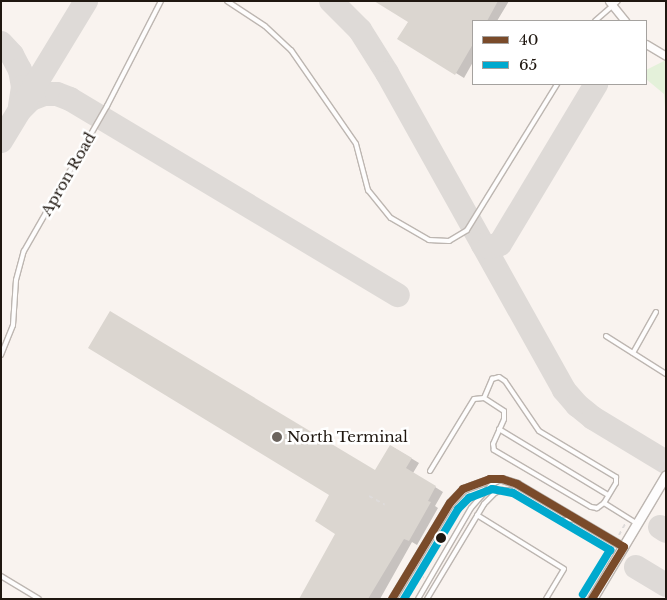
<!DOCTYPE html>
<style>
body{margin:0}
#map{position:relative;width:667px;height:600px;overflow:hidden;background:#f9f3ef;font-family:"Libre Baskerville",serif}
div>[style]{position:absolute}
.green>*{inset:0;background:#e4f1da}
.shadow>*{inset:0;background:#0003}
.taxiway>*{height:24px;margin:-12px;padding:0 12px;transform-origin:12px;border-radius:12px;background:#dedad7}
.building>*{inset:0;background:#dbd6d0}
.path>*{height:2px;margin-top:-1px;transform-origin:0;background:repeating-linear-gradient(90deg,#dedbda 0 4px,transparent 0 8px)}
.roads{filter:drop-shadow(1px 0 #bdb6b1) drop-shadow(-1px 0 #bdb6b1) drop-shadow(0 1px #bdb6b1) drop-shadow(0 -1px #bdb6b1)}
.service>*{height:4px;margin:-2px;padding:0 2px;transform-origin:2px;border-radius:2px;background:#fefdfd}
.minor>*{height:7px;margin:-3.5px;padding:0 3.5px;transform-origin:3.5px;border-radius:3.5px;background:#fefdfd}
.tertiary>*{height:9px;margin:-4.5px;padding:0 4.5px;transform-origin:4.5px;border-radius:4.5px;background:#fefdfd}
.bus-1>*{height:8px;margin:-4px;padding:0 4px;transform-origin:4px;border-radius:4px;background:#7a4b2a}
.bus-2>*{height:8px;margin:-4px;padding:0 4px;transform-origin:4px;border-radius:4px;background:#00a9ce}
.dots>*{width:14px;height:14px;translate:-50% -50%;box-sizing:border-box;border:2px solid #fff;border-radius:50%}
span{translate:-50% -50%;white-space:nowrap;text-align:center;line-height:1.15;-webkit-text-stroke:5px #fff;paint-order:stroke}
.street-label{font-size:15px;color:#1f1710}
.poi-label{font-size:15px;color:#1f1710}
.left{translate:0 -50%;text-align:left}
.frame{position:absolute;inset:0;border:2px solid #1f1710;pointer-events:none}
.legend{position:absolute;left:472px;top:20px;width:175px;height:65px;box-sizing:border-box;background:#fff;border:1px solid #a5a29f;margin:0;padding:6px 9px;list-style:none;font-size:15px;color:#1f1710}
.legend li{display:flex;align-items:center;gap:10px;height:25px}
.legend b{width:25px;border:1px solid #a5a29f}
</style>
<div id="map">
<div class="green">
<i style="clip-path:polygon(666px 60px,666px 120px,664px 94px,646px 79px,646px 70px)"></i>
</div>
<div class="shadow">
<i style="clip-path:polygon(380px 1px,509px 1px,497px 21px,473px 21px,473px 62px,464px 78px,399px 38px,409px 21px)"></i>
<i style="clip-path:polygon(391px 446px,419px 463px,413px 473px,443px 492px,435px 506px,438px 508px,417px 545px,412px 542px,380px 599px,301px 599px,337px 534px)"></i>
</div>
<div class="taxiway">
<i style="left:331px;top:1px;width:41px;rotate:45deg"></i>
<i style="left:360px;top:30px;width:51px;rotate:57.9deg"></i>
<i style="left:387px;top:73px;width:363px;rotate:60.8deg"></i>
<i style="left:564px;top:390px;width:20px;rotate:49deg"></i>
<i style="left:577px;top:405px;width:21px;rotate:39deg"></i>
<i style="left:593px;top:418px;width:85px;rotate:31.1deg"></i>
<i style="left:1px;top:43px;width:16px;rotate:47deg"></i>
<i style="left:12px;top:55px;width:17px;rotate:62deg"></i>
<i style="left:20px;top:70px;width:17px;rotate:80deg"></i>
<i style="left:23px;top:87px;width:20px;rotate:99deg"></i>
<i style="left:21px;top:109px;width:14px;rotate:-45deg"></i>
<i style="left:31px;top:99px;width:14px;rotate:-21deg"></i>
<i style="left:44px;top:94px;width:13px"></i>
<i style="left:57px;top:94px;width:14px;rotate:21deg"></i>
<i style="left:70px;top:99px;width:382px;rotate:30.9deg"></i>
<i style="left:1px;top:141px;width:164px;rotate:-58.7deg"></i>
<i style="left:483px;top:245px;width:6px;rotate:18deg"></i>
<i style="left:489px;top:247px;width:11px;rotate:-15deg"></i>
<i style="left:500px;top:244px;width:187px;rotate:-59deg"></i>
<i style="left:660px;top:527px;width:7px;rotate:34deg"></i>
<i style="left:636px;top:567px;width:35px;rotate:31deg"></i>
</div>
<div class="building">
<i style="clip-path:polygon(374px 1px,498px 1px,487px 21px,473px 21px,473px 44px,455px 75px,397px 39px,408px 22px)"></i>
<i style="clip-path:polygon(110px 311px,375px 470px,390px 445px,412px 458px,406px 468px,436px 486px,428px 501px,431px 502px,409px 541px,404px 539px,368px 599px,299px 599px,335px 534px,315px 521px,329px 495px,88px 348px)"></i>
</div>
<div class="path">
<i style="left:659px;top:469px;width:13px;rotate:-58deg"></i>
<i style="left:369px;top:496px;width:18px;rotate:29deg"></i>
<i style="left:619px;top:535px;width:13px;rotate:-61deg"></i>
<i style="left:416px;top:573px;width:9px;rotate:32deg"></i>
<i style="left:580px;top:599px;width:61px;rotate:-59.2deg"></i>
</div>
<div class="roads">
<div class="service">
<i style="left:227px;top:1px;width:45px;rotate:33.3deg"></i>
<i style="left:265px;top:26px;width:35px;rotate:43deg"></i>
<i style="left:291px;top:50px;width:114px;rotate:55.3deg"></i>
<i style="left:356px;top:144px;width:48px;rotate:75.4deg"></i>
<i style="left:368px;top:190px;width:36px;rotate:51deg"></i>
<i style="left:391px;top:218px;width:44px;rotate:30.1deg"></i>
<i style="left:429px;top:240px;width:20px;rotate:3deg"></i>
<i style="left:449px;top:241px;width:21px;rotate:-31deg"></i>
<i style="left:467px;top:230px;width:172px;rotate:-58.3deg"></i>
<i style="left:595px;top:21px;width:30px;rotate:-41deg"></i>
<i style="left:606px;top:336px;width:71px;rotate:32.3deg"></i>
<i style="left:633px;top:353px;width:47px;rotate:-60.7deg"></i>
<i style="left:1px;top:355px;width:32px;rotate:-68deg"></i>
<i style="left:13px;top:325px;width:45px;rotate:-86.2deg"></i>
<i style="left:16px;top:280px;width:30px;rotate:-75deg"></i>
<i style="left:24px;top:251px;width:167px;rotate:-60.2deg"></i>
<i style="left:107px;top:106px;width:118px;rotate:-62.8deg"></i>
<i style="left:499px;top:429px;width:127px;rotate:31.2deg"></i>
<i style="left:430px;top:471px;width:84px;rotate:-58.6deg"></i>
<i style="left:474px;top:399px;width:10px;rotate:-6deg"></i>
<i style="left:484px;top:398px;width:21px;rotate:-67deg"></i>
<i style="left:492px;top:379px;width:7px;rotate:-16deg"></i>
<i style="left:499px;top:377px;width:7px;rotate:34deg"></i>
<i style="left:505px;top:381px;width:60px;rotate:55.8deg"></i>
<i style="left:539px;top:431px;width:90px;rotate:30.9deg"></i>
<i style="left:616px;top:477px;width:6px;rotate:90deg"></i>
<i style="left:616px;top:483px;width:23px;rotate:121deg"></i>
<i style="left:604px;top:503px;width:9px;rotate:144deg"></i>
<i style="left:597px;top:508px;width:6px;rotate:-171deg"></i>
<i style="left:591px;top:507px;width:113px;rotate:-149.6deg"></i>
<i style="left:494px;top:450px;width:6px;rotate:-99deg"></i>
<i style="left:493px;top:444px;width:27px;rotate:-66deg"></i>
<i style="left:504px;top:419px;width:8px;rotate:-90deg"></i>
<i style="left:504px;top:411px;width:24px;rotate:-147deg"></i>
<i style="left:604px;top:503px;width:39px;rotate:32deg"></i>
<i style="left:477px;top:515px;width:102px;rotate:31.8deg"></i>
<i style="left:564px;top:569px;width:35px;rotate:121deg"></i>
<i style="left:1px;top:576px;width:44px;rotate:31.2deg"></i>
<i style="left:418px;top:599px;width:105px;rotate:-59.8deg"></i>
<i style="left:471px;top:508px;width:30px;rotate:-49deg"></i>
<i style="left:491px;top:485px;width:10px;rotate:-29deg"></i>
<i style="left:427px;top:599px;width:111px;rotate:-59deg"></i>
<i style="left:484px;top:504px;width:16px;rotate:-45deg"></i>
<i style="left:495px;top:493px;width:8px;rotate:-23deg"></i>
<i style="left:502px;top:490px;width:7px"></i>
<i style="left:509px;top:490px;width:61px;rotate:30.8deg"></i>
<i style="left:561px;top:521px;width:13px;rotate:-9deg"></i>
</div>
<div class="minor">
<i style="left:609px;top:1px;width:26px;rotate:51deg"></i>
<i style="left:646px;top:44px;width:23px;rotate:31deg"></i>
<i style="left:392px;top:599px;width:112px;rotate:-58.9deg"></i>
<i style="left:450px;top:503px;width:19px;rotate:-47deg"></i>
<i style="left:463px;top:489px;width:29px;rotate:-20deg"></i>
<i style="left:490px;top:479px;width:12px"></i>
<i style="left:502px;top:479px;width:16px;rotate:18deg"></i>
<i style="left:517px;top:484px;width:124px;rotate:30.5deg"></i>
</div>
<div class="tertiary">
<i style="left:592px;top:599px;width:144px;rotate:-59.2deg"></i>
</div>
</div>
<div class="bus-1">
<i style="left:392px;top:599px;width:112px;rotate:-58.9deg"></i>
<i style="left:450px;top:503px;width:19px;rotate:-47deg"></i>
<i style="left:463px;top:489px;width:29px;rotate:-20deg"></i>
<i style="left:490px;top:479px;width:12px"></i>
<i style="left:502px;top:479px;width:16px;rotate:18deg"></i>
<i style="left:517px;top:484px;width:124px;rotate:30.5deg"></i>
<i style="left:592px;top:599px;width:61px;rotate:-58.4deg"></i>
</div>
<div class="bus-2">
<i style="left:404px;top:599px;width:105px;rotate:-59deg"></i>
<i style="left:458px;top:509px;width:16px;rotate:-45deg"></i>
<i style="left:469px;top:498px;width:25px;rotate:-21deg"></i>
<i style="left:492px;top:489px;width:21px;rotate:11deg"></i>
<i style="left:513px;top:493px;width:113px;rotate:30.4deg"></i>
<i style="left:610px;top:550px;width:52px;rotate:121.5deg"></i>
</div>
<div class="dots">
<i style="left:277px;top:437px;background:#6b645e"></i>
<i style="left:441px;top:538px;background:#1f1710"></i>
</div>
<div class="street-label">
<span style="left:68px;top:174px;rotate:-60deg">Apron Road</span>
</div>
<div class="poi-label">
<span class="left" style="left:287px;top:437px">North Terminal</span>
</div>
<div class="frame"></div>
<ul class="legend">
<li><b style="height:6px;background:#7a4b2a"></b>40</li>
<li><b style="height:6px;background:#00a9ce"></b>65</li>
</ul>
</div>
